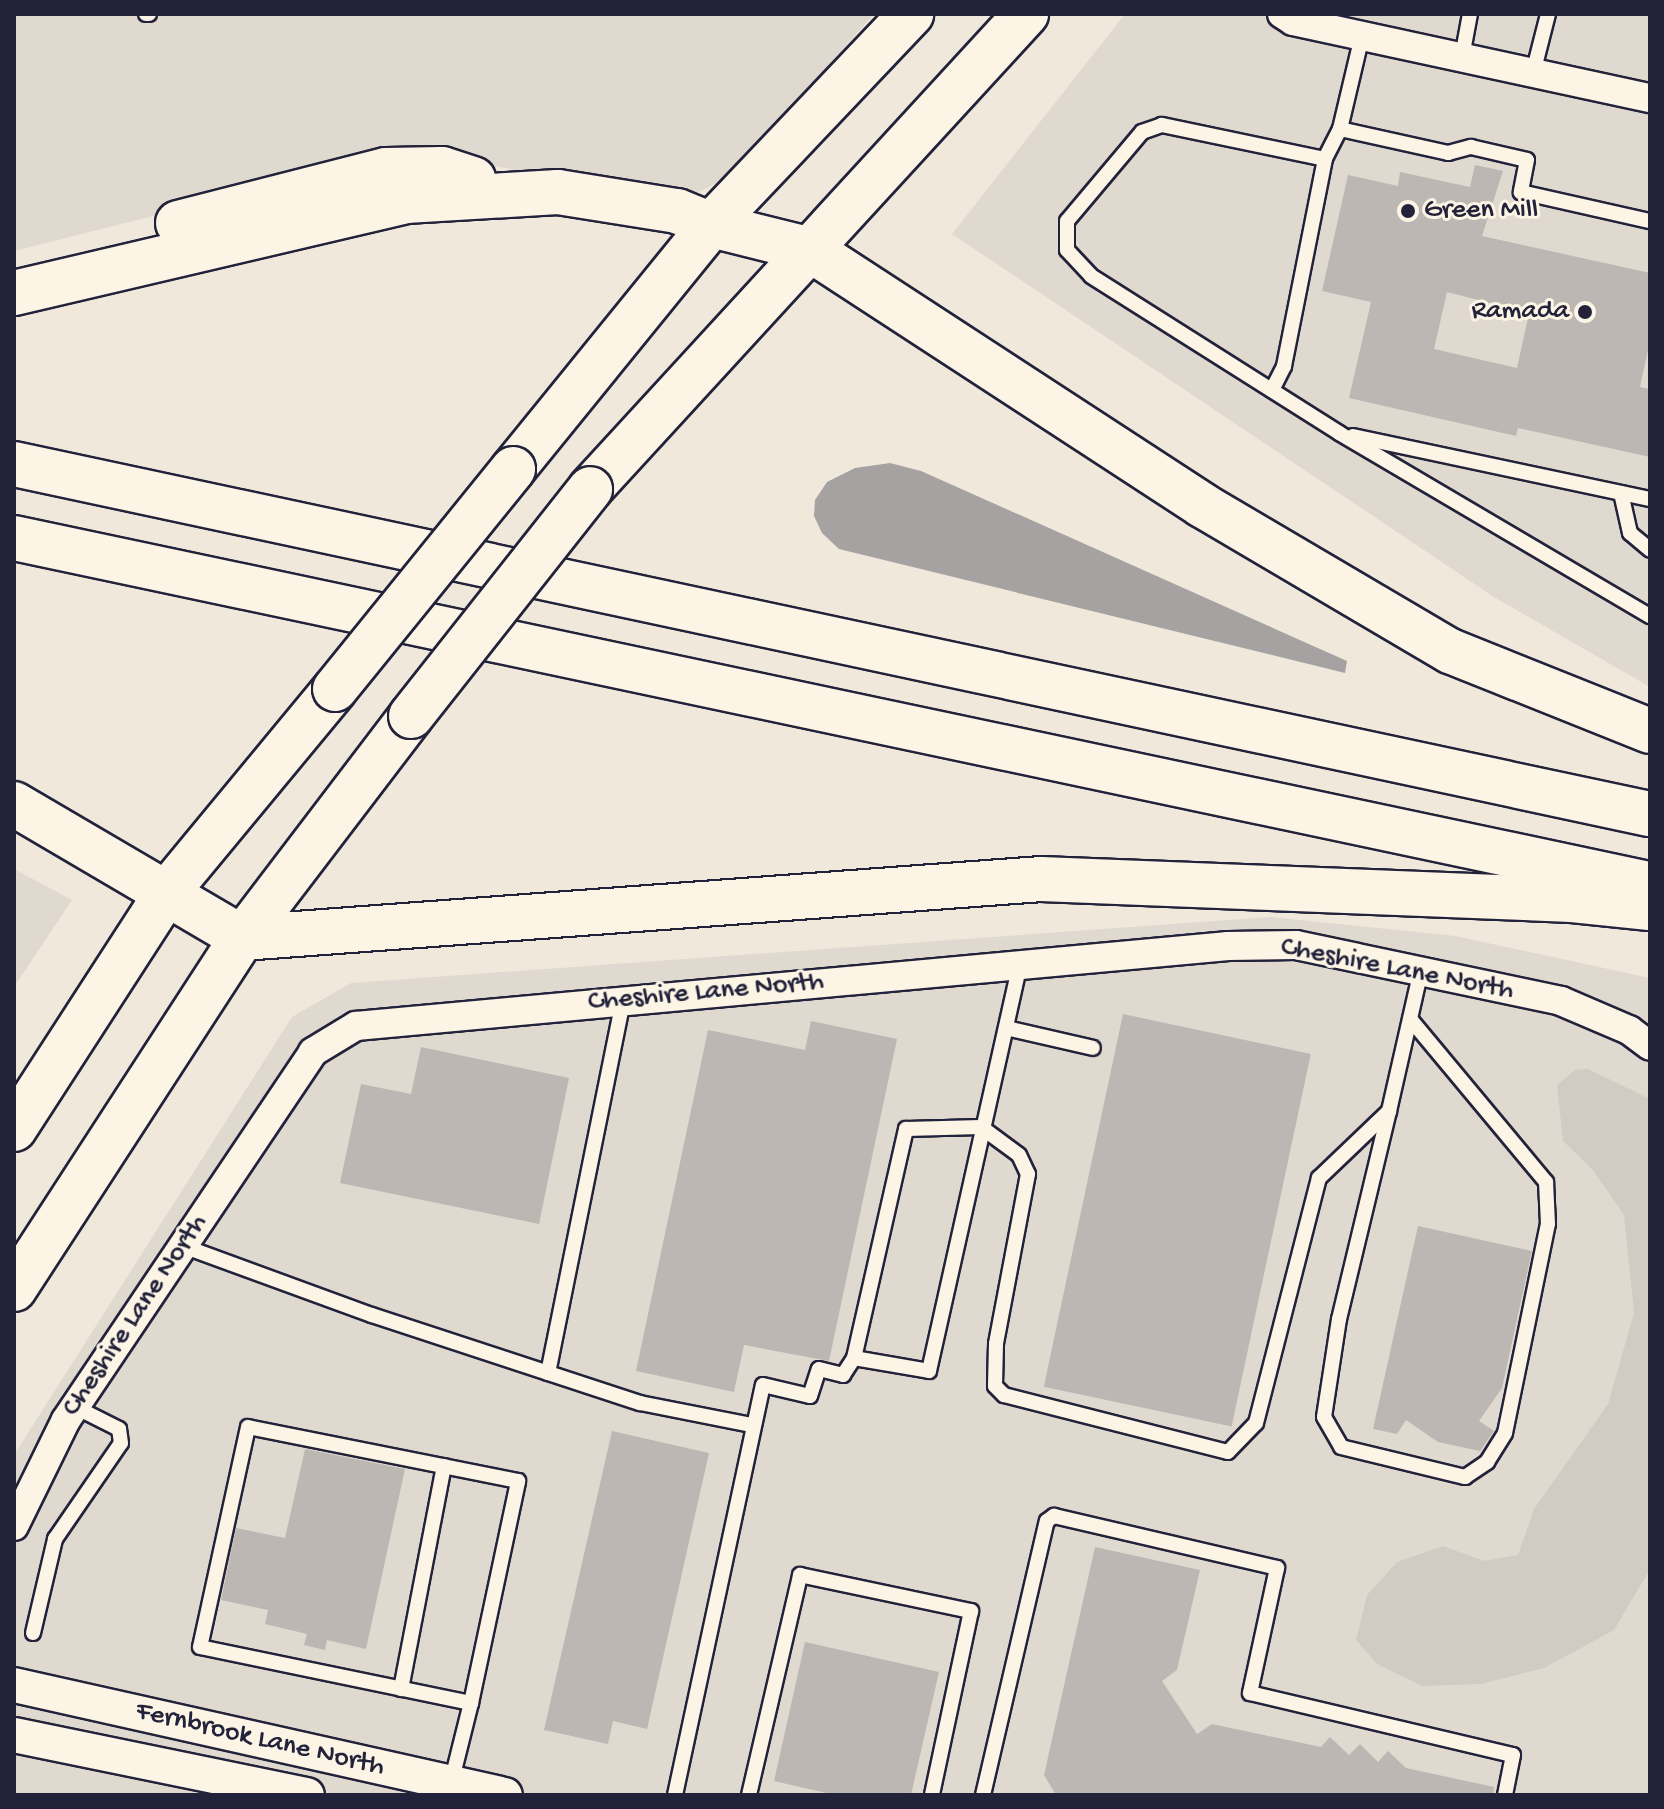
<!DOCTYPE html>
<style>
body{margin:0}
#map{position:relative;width:1664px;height:1809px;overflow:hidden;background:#efe8db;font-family:"Gochi Hand",sans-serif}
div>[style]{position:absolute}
.built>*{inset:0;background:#e0d9cf}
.green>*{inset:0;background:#d1cbc3}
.water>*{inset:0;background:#a6a2a2}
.building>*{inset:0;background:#bcb7b3;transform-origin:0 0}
.roads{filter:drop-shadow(2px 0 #22223b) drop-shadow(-2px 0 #22223b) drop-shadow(0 2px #22223b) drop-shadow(0 -2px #22223b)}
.service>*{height:14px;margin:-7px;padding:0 7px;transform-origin:7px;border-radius:7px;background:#fcf5e5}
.minor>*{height:28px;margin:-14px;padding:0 14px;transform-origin:14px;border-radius:14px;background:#fcf5e5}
.tertiary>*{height:34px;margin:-17px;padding:0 17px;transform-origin:17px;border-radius:17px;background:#fcf5e5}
.primary>*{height:44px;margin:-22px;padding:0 22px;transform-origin:22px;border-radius:22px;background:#fcf5e5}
.trunk>*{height:44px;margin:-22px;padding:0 22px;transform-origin:22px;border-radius:22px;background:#fcf5e5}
.motorway>*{height:44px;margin:-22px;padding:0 22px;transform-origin:22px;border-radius:22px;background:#fcf5e5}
.bridges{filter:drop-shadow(2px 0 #22223b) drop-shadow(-2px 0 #22223b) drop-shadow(0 2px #22223b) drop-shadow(0 -2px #22223b)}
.trunk-bridge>*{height:44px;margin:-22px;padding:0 22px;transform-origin:22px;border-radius:22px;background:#fcf5e5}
.dots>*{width:22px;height:22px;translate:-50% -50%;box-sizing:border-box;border:4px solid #fcf5e5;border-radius:50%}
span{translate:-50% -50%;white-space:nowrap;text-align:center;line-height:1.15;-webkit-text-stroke:6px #fcf5e5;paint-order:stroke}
.poi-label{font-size:28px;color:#22223b}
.left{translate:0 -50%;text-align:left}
.right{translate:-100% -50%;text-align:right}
.street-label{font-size:28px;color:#22223b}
.frame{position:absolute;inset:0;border:16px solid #22223b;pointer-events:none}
</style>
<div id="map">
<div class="built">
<i style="clip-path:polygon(14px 14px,874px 14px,731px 175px,701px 191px,675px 198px,410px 151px,14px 251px)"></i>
<i style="clip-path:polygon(1125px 14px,1650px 14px,1650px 687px,1494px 597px,952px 234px)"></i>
<i style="clip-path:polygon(14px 869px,72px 900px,14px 987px)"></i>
<i style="clip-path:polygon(1271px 917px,1455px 936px,1650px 978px,1650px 1795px,14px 1795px,14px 1455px,292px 1017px,351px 983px)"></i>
</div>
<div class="green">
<i style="clip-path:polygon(1588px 1069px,1650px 1099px,1649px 1571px,1614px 1630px,1544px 1668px,1481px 1684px,1422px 1686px,1377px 1664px,1356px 1640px,1367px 1595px,1397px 1562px,1443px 1546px,1484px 1561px,1518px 1555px,1534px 1509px,1608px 1404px,1634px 1313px,1624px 1215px,1593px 1170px,1563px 1141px,1557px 1085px,1575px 1070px)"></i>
</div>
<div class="water">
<i style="clip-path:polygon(890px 463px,921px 471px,1347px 661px,1345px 673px,839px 549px,822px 533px,814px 516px,815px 500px,827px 482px,855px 468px)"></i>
</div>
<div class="building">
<i style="clip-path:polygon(evenodd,1475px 165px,1503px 171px,1482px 236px,1650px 273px,1650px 341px,1640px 387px,1650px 389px,1650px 457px,1518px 428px,1516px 436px,1349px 398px,1371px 302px,1322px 291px,1348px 175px,1398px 186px,1400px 172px,1470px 187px,1475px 165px,1447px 292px,1529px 313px,1517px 368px,1434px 349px,1447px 292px)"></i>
<i style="left:1123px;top:1014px;width:192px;height:381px;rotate:12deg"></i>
<i style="clip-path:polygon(811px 1021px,897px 1039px,829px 1361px,744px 1345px,734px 1392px,636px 1371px,708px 1030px,805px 1050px)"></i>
<i style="clip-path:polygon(421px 1047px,569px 1078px,539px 1224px,340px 1183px,361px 1084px,411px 1094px)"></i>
<i style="clip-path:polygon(1418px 1226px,1532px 1251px,1502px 1388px,1479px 1421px,1494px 1431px,1480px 1451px,1438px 1442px,1406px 1420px,1397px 1434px,1373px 1429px)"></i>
<i style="clip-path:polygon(612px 1431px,709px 1453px,647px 1729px,613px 1721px,608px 1744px,544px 1730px)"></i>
<i style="clip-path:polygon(305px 1449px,405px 1469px,366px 1649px,327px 1640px,325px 1650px,304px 1645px,307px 1634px,265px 1624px,268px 1610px,221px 1600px,236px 1528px,285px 1538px)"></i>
<i style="clip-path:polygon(1095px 1547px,1200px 1570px,1177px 1670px,1162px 1681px,1197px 1734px,1212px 1724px,1321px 1747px,1330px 1737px,1349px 1755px,1360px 1744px,1378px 1762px,1388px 1751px,1406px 1768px,1494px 1787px,1493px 1795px,1056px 1795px,1044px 1775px)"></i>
<i style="clip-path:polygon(805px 1642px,939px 1672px,911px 1795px,835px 1795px,774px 1781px)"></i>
</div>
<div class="roads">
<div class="service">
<i style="left:146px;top:14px;width:3px"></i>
<i style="left:1362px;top:36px;width:96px;rotate:103.3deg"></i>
<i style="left:1340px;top:129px;width:34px;rotate:117deg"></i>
<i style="left:1325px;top:159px;width:167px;rotate:-168.2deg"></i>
<i style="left:1162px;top:125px;width:21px;rotate:161deg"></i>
<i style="left:1142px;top:132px;width:116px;rotate:130.1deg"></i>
<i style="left:1067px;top:221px;width:29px;rotate:90deg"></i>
<i style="left:1067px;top:250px;width:35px;rotate:47deg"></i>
<i style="left:1091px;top:276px;width:294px;rotate:32.3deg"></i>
<i style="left:1339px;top:433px;width:361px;rotate:30.5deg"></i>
<i style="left:1462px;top:57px;width:44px;rotate:-79.5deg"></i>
<i style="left:1533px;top:73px;width:61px;rotate:-75.7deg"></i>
<i style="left:1340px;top:129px;width:111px;rotate:12.5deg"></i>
<i style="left:1448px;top:153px;width:24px;rotate:-15deg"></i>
<i style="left:1471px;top:147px;width:57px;rotate:13.1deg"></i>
<i style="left:1527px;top:160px;width:33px;rotate:101deg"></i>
<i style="left:1521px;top:192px;width:132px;rotate:12.7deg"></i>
<i style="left:1272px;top:390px;width:27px;rotate:-63deg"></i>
<i style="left:1284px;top:366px;width:211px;rotate:-78.8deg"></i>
<i style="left:1353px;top:436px;width:304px;rotate:12deg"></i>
<i style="left:1621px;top:493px;width:41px;rotate:77.3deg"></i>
<i style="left:1630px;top:533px;width:26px;rotate:40deg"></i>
<i style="left:1006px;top:1028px;width:89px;rotate:12.9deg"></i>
<i style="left:1389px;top:1111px;width:214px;rotate:103.5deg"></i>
<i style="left:1339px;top:1319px;width:99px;rotate:98.7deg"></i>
<i style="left:1324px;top:1417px;width:34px;rotate:60deg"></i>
<i style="left:1341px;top:1447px;width:128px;rotate:13.6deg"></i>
<i style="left:1465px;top:1477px;width:27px;rotate:-34deg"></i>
<i style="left:1487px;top:1462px;width:34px;rotate:-58deg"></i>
<i style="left:1505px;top:1433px;width:213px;rotate:-78.4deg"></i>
<i style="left:1548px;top:1224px;width:42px;rotate:-92.7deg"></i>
<i style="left:1546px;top:1182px;width:212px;rotate:-129.8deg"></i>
<i style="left:183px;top:1246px;width:201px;rotate:20.1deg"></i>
<i style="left:372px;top:1315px;width:282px;rotate:18.2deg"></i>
<i style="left:640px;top:1403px;width:113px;rotate:11.2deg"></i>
<i style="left:854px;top:1358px;width:235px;rotate:-77.2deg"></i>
<i style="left:906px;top:1129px;width:75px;rotate:-1.5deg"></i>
<i style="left:981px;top:1127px;width:47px;rotate:36.4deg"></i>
<i style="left:1019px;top:1155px;width:21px;rotate:65deg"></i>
<i style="left:1028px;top:1174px;width:173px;rotate:100.7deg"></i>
<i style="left:996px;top:1344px;width:42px;rotate:91.4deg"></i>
<i style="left:995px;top:1386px;width:13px;rotate:45deg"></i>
<i style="left:1004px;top:1395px;width:231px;rotate:14.3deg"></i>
<i style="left:1228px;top:1452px;width:40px;rotate:-46deg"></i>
<i style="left:1256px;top:1423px;width:253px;rotate:-75.6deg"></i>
<i style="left:1319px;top:1178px;width:97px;rotate:-43.7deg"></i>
<i style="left:1389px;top:1111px;width:145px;rotate:-77.2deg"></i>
<i style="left:548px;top:1373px;width:380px;rotate:-78.6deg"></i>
<i style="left:33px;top:1633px;width:97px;rotate:-76.8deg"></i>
<i style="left:55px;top:1539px;width:116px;rotate:-55.5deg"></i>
<i style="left:121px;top:1443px;width:14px;rotate:-98deg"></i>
<i style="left:119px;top:1429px;width:49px;rotate:-153.4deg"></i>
<i style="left:401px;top:1689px;width:227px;rotate:-79.1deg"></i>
<i style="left:451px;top:1783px;width:82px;rotate:-76deg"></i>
<i style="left:471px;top:1703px;width:227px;rotate:-78deg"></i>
<i style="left:518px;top:1481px;width:275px;rotate:-168.7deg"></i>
<i style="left:248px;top:1427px;width:225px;rotate:102.3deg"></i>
<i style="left:200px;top:1647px;width:277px;rotate:11.7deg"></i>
<i style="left:675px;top:1795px;width:419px;rotate:-77.9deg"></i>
<i style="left:763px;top:1385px;width:48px;rotate:13.2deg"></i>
<i style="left:810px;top:1396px;width:28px;rotate:-72deg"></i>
<i style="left:819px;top:1369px;width:25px;rotate:14deg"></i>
<i style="left:843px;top:1375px;width:20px;rotate:-57deg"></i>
<i style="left:854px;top:1358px;width:76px;rotate:9.8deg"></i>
<i style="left:929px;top:1371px;width:416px;rotate:-77.4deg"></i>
<i style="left:749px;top:1795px;width:226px;rotate:-76.9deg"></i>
<i style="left:800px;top:1575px;width:175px;rotate:11.9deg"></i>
<i style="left:971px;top:1611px;width:188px;rotate:102deg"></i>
<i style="left:983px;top:1795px;width:281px;rotate:-76.9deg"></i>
<i style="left:1047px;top:1521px;width:9px;rotate:-36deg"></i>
<i style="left:1054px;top:1516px;width:229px;rotate:13.1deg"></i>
<i style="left:1277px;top:1568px;width:128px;rotate:102.2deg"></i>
<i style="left:1250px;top:1693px;width:270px;rotate:13.3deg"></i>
<i style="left:1513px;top:1755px;width:41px;rotate:101.3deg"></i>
</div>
<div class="minor">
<i style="left:1282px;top:14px;width:13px;rotate:32deg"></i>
<i style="left:1293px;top:21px;width:365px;rotate:12.2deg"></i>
<i style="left:14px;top:1526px;width:118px;rotate:-63.9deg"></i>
<i style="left:66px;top:1420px;width:443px;rotate:-56.1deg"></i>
<i style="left:313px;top:1052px;width:50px;rotate:-31.2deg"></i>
<i style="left:356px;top:1026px;width:876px;rotate:-5.24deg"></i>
<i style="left:1228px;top:946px;width:68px;rotate:-0.8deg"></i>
<i style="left:1296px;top:945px;width:271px;rotate:11.9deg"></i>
<i style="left:1561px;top:1001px;width:74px;rotate:23.1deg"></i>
<i style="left:1629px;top:1030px;width:26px;rotate:37deg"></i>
</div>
<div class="tertiary">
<i style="left:14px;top:1685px;width:503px;rotate:12.63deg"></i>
<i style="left:14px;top:1735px;width:299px;rotate:11.6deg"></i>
</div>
<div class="primary">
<i style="left:14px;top:1129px;width:283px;rotate:-57.1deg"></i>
<i style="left:14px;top:1289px;width:419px;rotate:-57deg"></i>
</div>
<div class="trunk">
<i style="left:513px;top:469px;width:314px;rotate:-50.9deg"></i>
<i style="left:711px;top:225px;width:291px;rotate:-46.5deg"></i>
<i style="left:590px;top:489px;width:645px;rotate:-47.45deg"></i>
<i style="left:168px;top:891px;width:262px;rotate:-50.4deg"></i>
<i style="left:242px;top:938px;width:279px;rotate:-52.7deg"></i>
</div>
<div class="motorway">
<i style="left:178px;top:223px;width:215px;rotate:-14.3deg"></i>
<i style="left:386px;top:170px;width:56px;rotate:-1deg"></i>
<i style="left:442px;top:169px;width:33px;rotate:18deg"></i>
<i style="left:14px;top:293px;width:403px;rotate:-13.2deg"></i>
<i style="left:406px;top:201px;width:152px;rotate:-3.4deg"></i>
<i style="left:558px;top:192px;width:121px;rotate:9.1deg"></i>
<i style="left:677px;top:211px;width:37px;rotate:22deg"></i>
<i style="left:711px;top:225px;width:103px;rotate:14deg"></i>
<i style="left:811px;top:250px;width:467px;rotate:33.1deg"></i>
<i style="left:1202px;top:505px;width:288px;rotate:30.5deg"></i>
<i style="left:1450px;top:651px;width:215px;rotate:21.8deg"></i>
<i style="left:14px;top:464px;width:1673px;rotate:12.08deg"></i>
<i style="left:14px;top:538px;width:1666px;rotate:11.95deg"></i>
<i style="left:14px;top:804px;width:264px;rotate:30.4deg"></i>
<i style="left:242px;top:938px;width:801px;rotate:-4.22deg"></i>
<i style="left:1041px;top:879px;width:531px;rotate:2.26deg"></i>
<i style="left:1572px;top:900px;width:78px;rotate:5.9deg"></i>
</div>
</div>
<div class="bridges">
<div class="trunk-bridge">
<i style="left:335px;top:689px;width:283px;rotate:-51deg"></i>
<i style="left:411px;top:716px;width:289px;rotate:-51.7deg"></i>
</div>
</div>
<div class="dots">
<i style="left:1408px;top:211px;background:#22223b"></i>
<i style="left:1585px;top:312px;background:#22223b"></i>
</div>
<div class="poi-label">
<span class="left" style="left:1424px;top:211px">Green Mill</span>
<span class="right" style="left:1569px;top:312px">Ramada</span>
</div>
<div class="street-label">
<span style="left:1397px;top:970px;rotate:11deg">Cheshire Lane North</span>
<span style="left:706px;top:993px;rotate:-5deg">Cheshire Lane North</span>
<span style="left:136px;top:1316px;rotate:-56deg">Cheshire Lane North</span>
<span style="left:260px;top:1740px;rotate:13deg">Fernbrook Lane North</span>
</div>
<div class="frame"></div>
</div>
